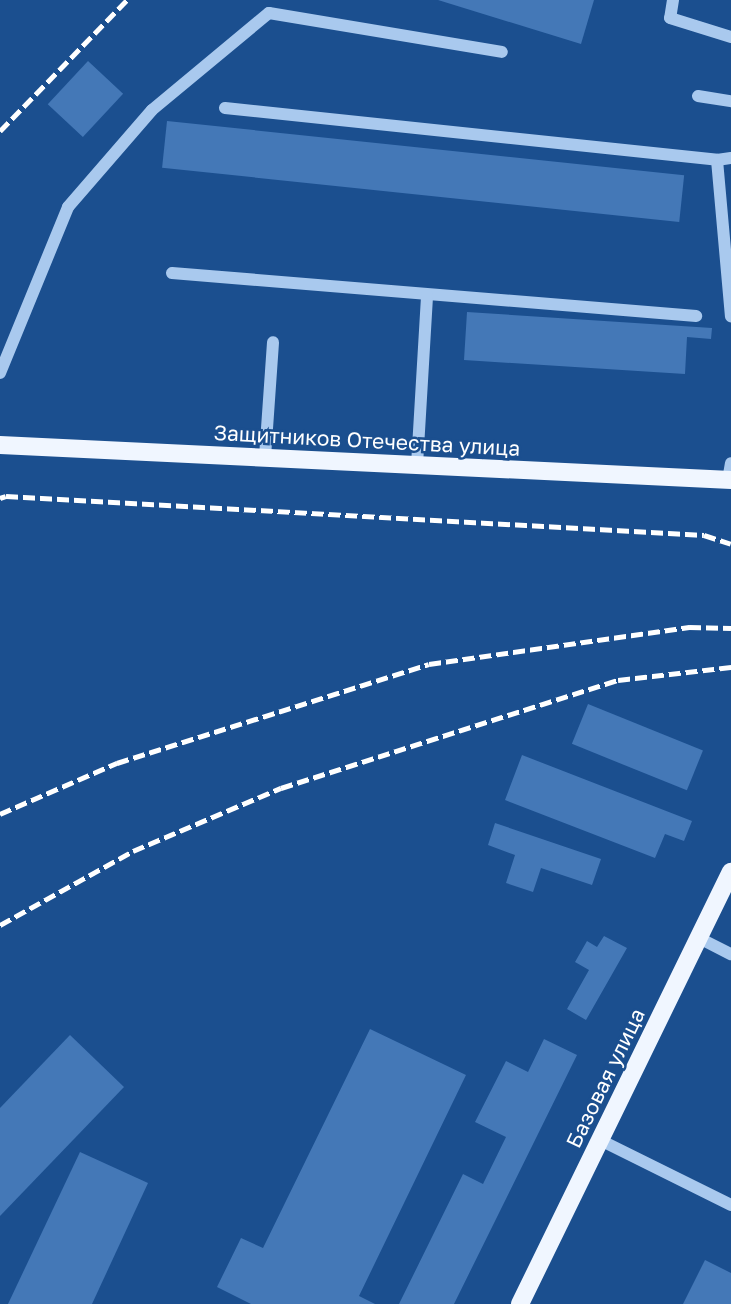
<!DOCTYPE html>
<meta charset="utf-8">
<style>
body{margin:0}
#map{position:relative;width:731px;height:1304px;overflow:hidden;background:#1b4f8f;font-family:"Golos Text",sans-serif}
div>[style]{position:absolute}
.building>*{inset:0;background:#4478b7;transform-origin:0 0}
.minor>*{height:12px;margin:-6px;padding:0 6px;transform-origin:6px;border-radius:6px;background:#a9c9ee}
.major>*{height:18px;margin:-9px;padding:0 9px;transform-origin:9px;border-radius:9px;background:#f0f6ff}
.rail>*{height:5px;margin-top:-2.5px;transform-origin:0;background:repeating-linear-gradient(90deg,#fff 0 12px,transparent 0 17px)}
span{translate:-50% -50%;white-space:nowrap;text-align:center;line-height:1.15;-webkit-text-stroke:5px #1b4f8f;paint-order:stroke}
.street-label{font-size:21px;color:#fff}
</style>
<div id="map">
<div class="building">
<i style="clip-path:polygon(438px 0,594px 0,581px 44px)"></i>
<i style="left:88px;top:61px;width:48px;height:59px;rotate:43deg"></i>
<i style="left:167px;top:121px;width:520px;height:47px;rotate:6deg"></i>
<i style="clip-path:polygon(467px 312px,712px 328px,711px 339px,687px 337px,685px 374px,464px 360px)"></i>
<i style="left:588px;top:704px;width:124px;height:43px;rotate:22deg"></i>
<i style="clip-path:polygon(522px 755px,692px 821px,684px 841px,665px 834px,655px 858px,505px 800px)"></i>
<i style="clip-path:polygon(495px 823px,601px 859px,592px 885px,541px 868px,533px 892px,506px 883px,515px 855px,488px 845px)"></i>
<i style="clip-path:polygon(604px 936px,627px 948px,586px 1020px,567px 1009px,589px 970px,575px 962px,587px 941px,597px 947px)"></i>
<i style="clip-path:polygon(370px 1029px,466px 1075px,359px 1296px,375px 1304px,251px 1304px,217px 1287px,241px 1238px,263px 1248px)"></i>
<i style="clip-path:polygon(70px 1035px,124px 1087px,0 1216px,0 1108px)"></i>
<i style="clip-path:polygon(544px 1039px,577px 1055px,454px 1304px,399px 1304px,463px 1174px,483px 1184px,506px 1137px,475px 1122px,506px 1061px,528px 1072px)"></i>
<i style="clip-path:polygon(80px 1152px,148px 1183px,92px 1304px,8px 1304px)"></i>
<i style="clip-path:polygon(705px 1260px,731px 1273px,731px 1304px,683px 1304px)"></i>
</div>
<div class="minor">
<i style="left:673px;top:0;width:18px;rotate:99deg"></i>
<i style="left:670px;top:18px;width:64px;rotate:17.3deg"></i>
<i style="left:698px;top:96px;width:33px;rotate:9deg"></i>
<i style="left:225px;top:108px;width:495px;rotate:6deg"></i>
<i style="left:717px;top:160px;width:14px;rotate:-8deg"></i>
<i style="left:717px;top:160px;width:157px;rotate:84.9deg"></i>
<i style="left:172px;top:273px;width:526px;rotate:4.69deg"></i>
<i style="left:0;top:373px;width:179px;rotate:-67.7deg"></i>
<i style="left:68px;top:207px;width:128px;rotate:-49.1deg"></i>
<i style="left:152px;top:110px;width:152px;rotate:-39.7deg"></i>
<i style="left:269px;top:13px;width:236px;rotate:9.5deg"></i>
<i style="left:265px;top:457px;width:115px;rotate:-86deg"></i>
<i style="left:417px;top:465px;width:170px;rotate:-86.6deg"></i>
<i style="left:728px;top:480px;width:17px;rotate:-80deg"></i>
<i style="left:699px;top:938px;width:36px;rotate:27deg"></i>
<i style="left:600px;top:1140px;width:146px;rotate:26.4deg"></i>
</div>
<div class="major">
<i style="left:0;top:445px;width:732px;rotate:2.74deg"></i>
<i style="left:520px;top:1304px;width:481px;rotate:-64deg"></i>
</div>
<div class="rail">
<i style="left:0;top:131px;width:182px;rotate:-45.9deg"></i>
<i style="left:0;top:498px;width:6px;rotate:-18deg"></i>
<i style="left:6px;top:496px;width:699px;rotate:3.2deg"></i>
<i style="left:704px;top:535px;width:28px;rotate:18deg"></i>
<i style="left:0;top:814px;width:128px;rotate:-23.6deg"></i>
<i style="left:117px;top:763px;width:327px;rotate:-17.6deg"></i>
<i style="left:429px;top:664px;width:263px;rotate:-8.1deg"></i>
<i style="left:689px;top:627px;width:42px;rotate:1.4deg"></i>
<i style="left:0;top:925px;width:152px;rotate:-29.1deg"></i>
<i style="left:133px;top:851px;width:161px;rotate:-23.1deg"></i>
<i style="left:281px;top:788px;width:354px;rotate:-17.8deg"></i>
<i style="left:618px;top:680px;width:114px;rotate:-6.6deg"></i>
</div>
<div class="street-label">
<span style="left:367px;top:440px;rotate:3deg">Защитников Отечества улица</span>
<span style="left:605px;top:1078px;rotate:-64deg">Базовая улица</span>
</div>
</div>
